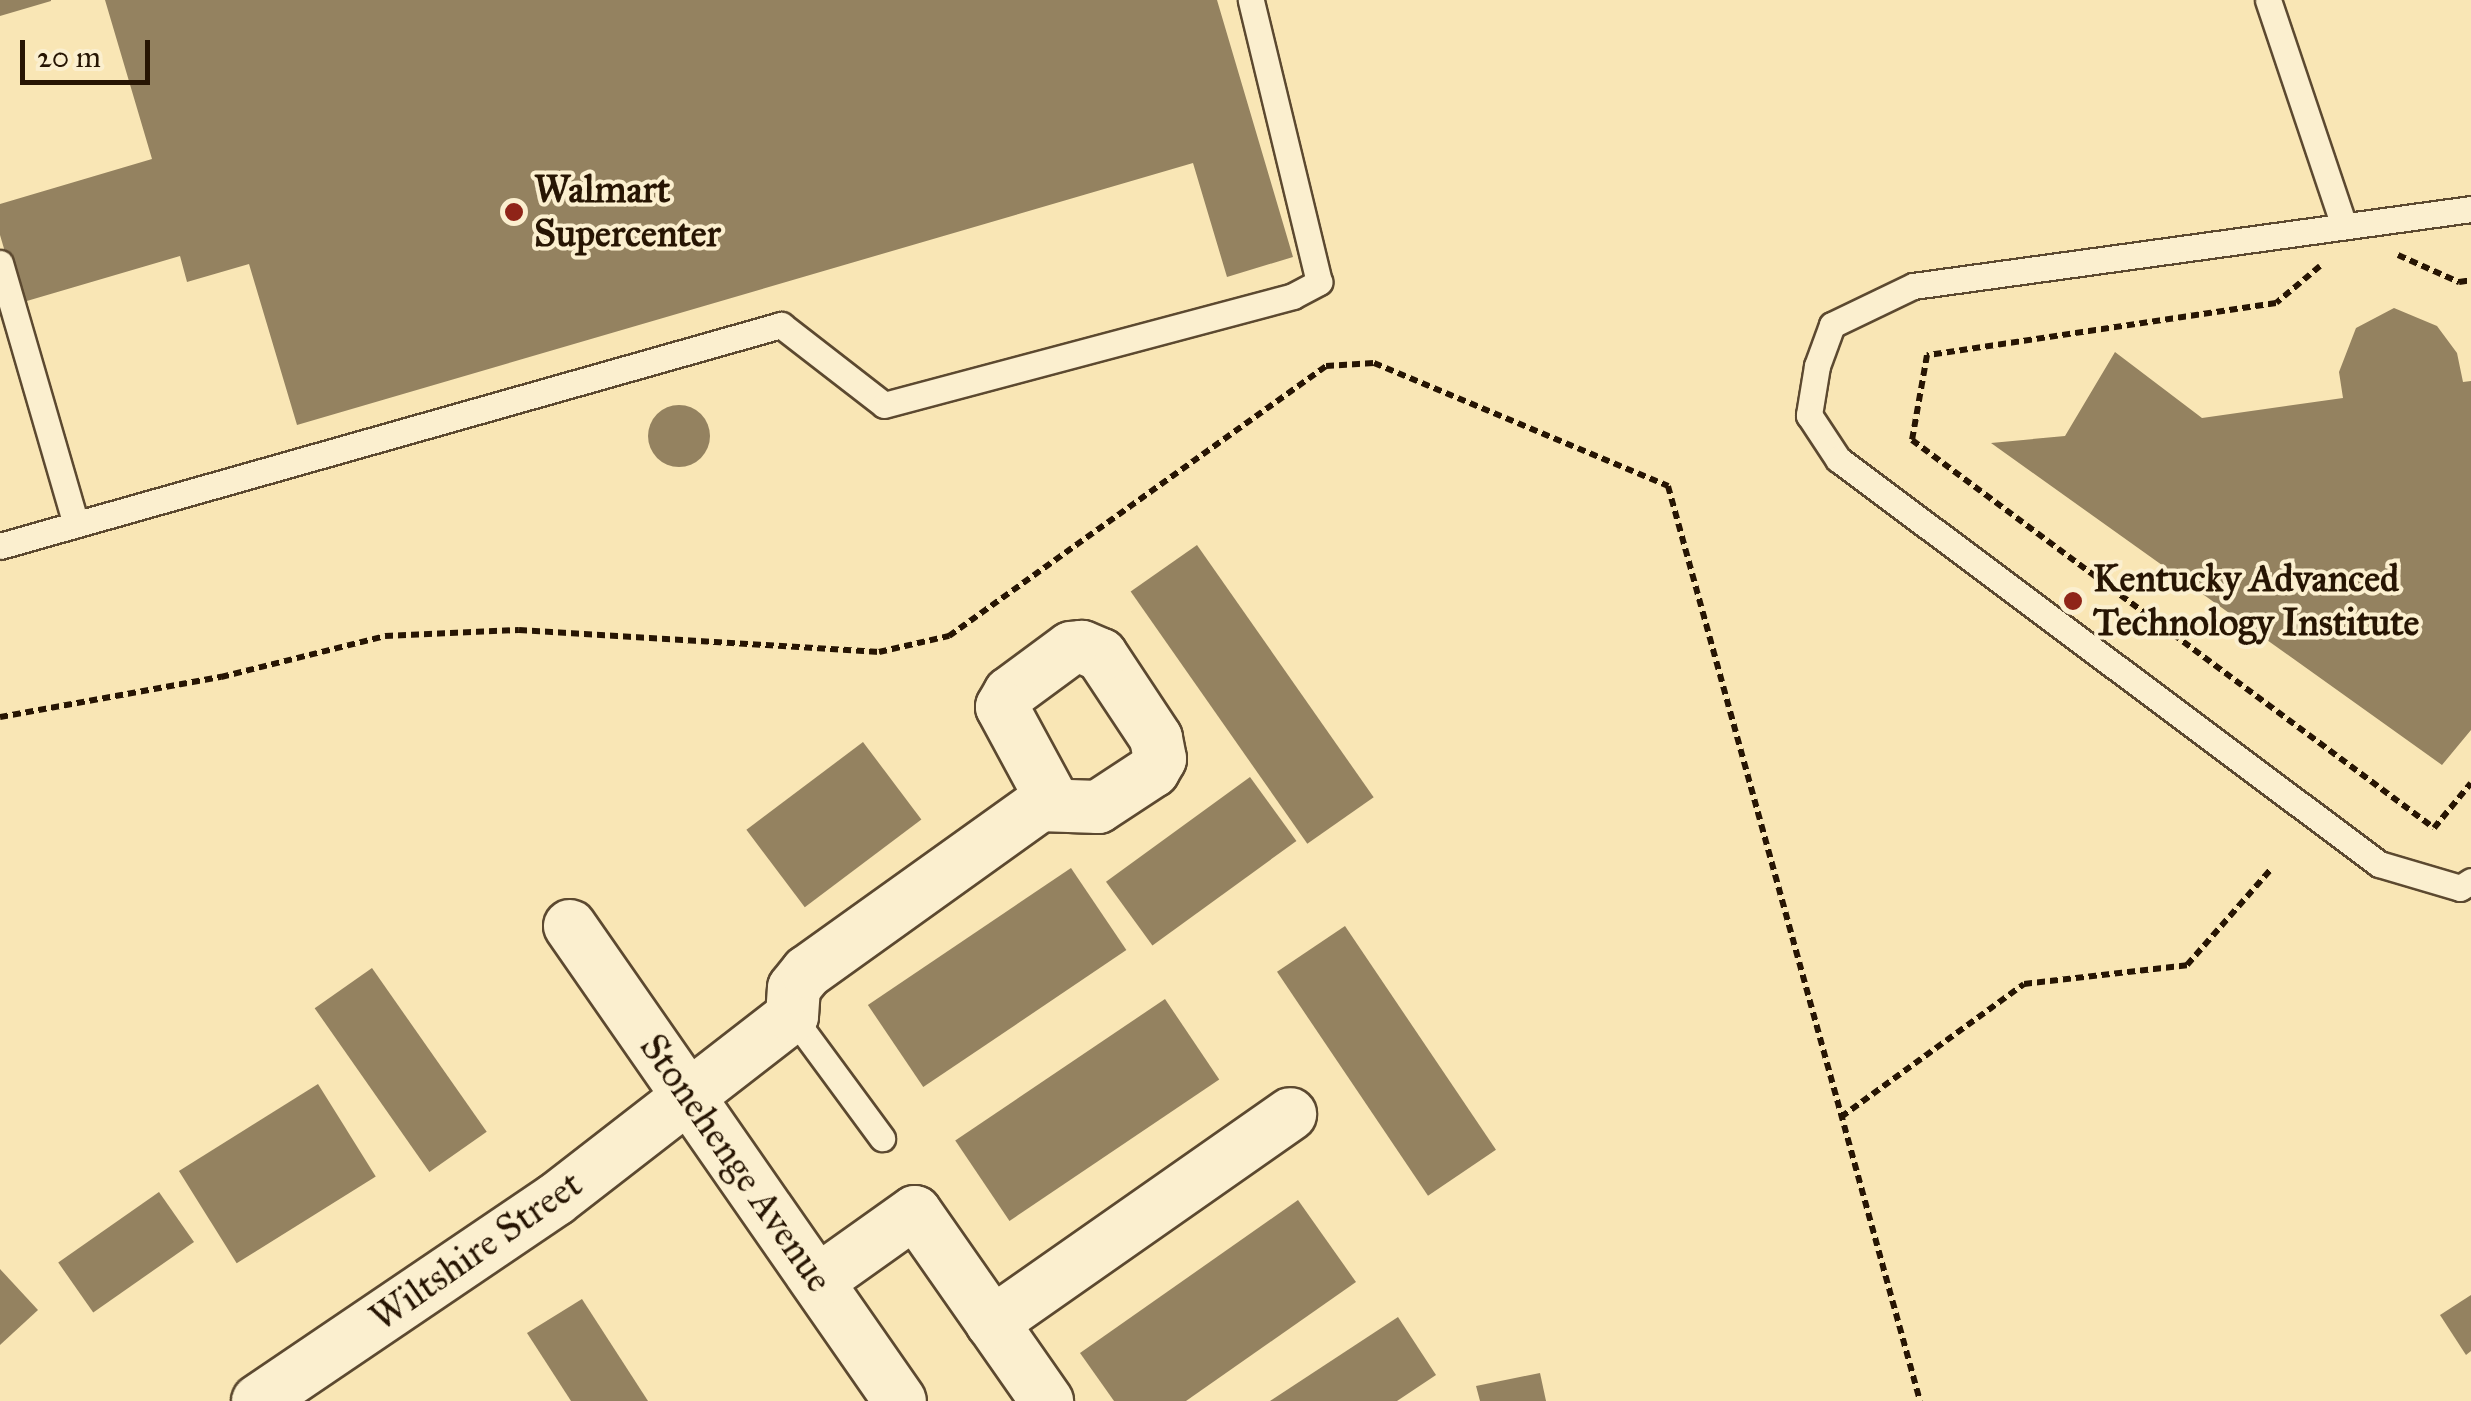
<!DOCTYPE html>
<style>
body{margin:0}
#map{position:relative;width:2471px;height:1401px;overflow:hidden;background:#f9e6b5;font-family:"IM FELL Great Primer",serif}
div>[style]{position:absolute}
.building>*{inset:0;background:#948260;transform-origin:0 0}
.round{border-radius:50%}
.path>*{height:6px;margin-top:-3px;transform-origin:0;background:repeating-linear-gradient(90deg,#271503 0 8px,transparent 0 13px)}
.roads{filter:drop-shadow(2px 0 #5c4930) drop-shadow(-2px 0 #5c4930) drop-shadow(0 2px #5c4930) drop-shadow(0 -2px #5c4930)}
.lane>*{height:25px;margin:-12.5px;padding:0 12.5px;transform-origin:12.5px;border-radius:12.5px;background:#fbefcf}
.street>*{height:52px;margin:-26px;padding:0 26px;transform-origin:26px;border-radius:26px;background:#fbefcf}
.dots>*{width:28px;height:28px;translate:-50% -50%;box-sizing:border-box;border:5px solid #fbefcf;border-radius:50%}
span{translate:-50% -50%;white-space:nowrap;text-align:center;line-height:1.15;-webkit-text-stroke:8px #fbefcf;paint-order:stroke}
.poi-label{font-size:38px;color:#271503;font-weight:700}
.left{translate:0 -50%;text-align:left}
.street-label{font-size:38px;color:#271503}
.scale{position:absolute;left:20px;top:40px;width:130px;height:45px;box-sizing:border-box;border:5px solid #271503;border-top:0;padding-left:12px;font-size:30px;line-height:35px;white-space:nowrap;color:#271503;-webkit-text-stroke:8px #fbefcf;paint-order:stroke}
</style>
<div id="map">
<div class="building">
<i style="clip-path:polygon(0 0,51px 0,51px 1px,0 16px)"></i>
<i style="clip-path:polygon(105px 0,1217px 0,1293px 257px,1227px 277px,1193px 163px,297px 425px,249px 264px,187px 282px,180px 256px,20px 303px,0 235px,0 204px,152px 159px)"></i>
<i style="clip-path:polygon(2394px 308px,2437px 326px,2457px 353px,2463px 382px,2471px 381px,2471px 730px,2442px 765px,1991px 443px,2065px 436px,2115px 352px,2202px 418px,2343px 398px,2339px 372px,2356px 328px)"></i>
<i class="round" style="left:648px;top:405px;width:62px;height:62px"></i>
<i style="left:1197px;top:545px;width:308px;height:81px;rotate:55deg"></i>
<i style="left:863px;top:742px;width:97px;height:146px;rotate:53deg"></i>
<i style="left:1250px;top:777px;width:79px;height:178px;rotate:54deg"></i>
<i style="left:1071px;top:868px;width:99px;height:245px;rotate:56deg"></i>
<i style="left:1345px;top:926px;width:270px;height:82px;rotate:56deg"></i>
<i style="left:372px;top:968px;width:200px;height:70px;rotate:55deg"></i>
<i style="left:1165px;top:999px;width:97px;height:253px;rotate:56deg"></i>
<i style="left:318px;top:1084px;width:109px;height:164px;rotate:58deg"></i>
<i style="left:159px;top:1192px;width:61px;height:123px;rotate:55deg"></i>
<i style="clip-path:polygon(1298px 1200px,1356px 1282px,1186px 1401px,1114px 1401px,1080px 1353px)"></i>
<i style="clip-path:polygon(0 1269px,38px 1310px,0 1345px)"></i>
<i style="clip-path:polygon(2471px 1295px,2471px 1351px,2466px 1355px,2440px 1315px)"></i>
<i style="clip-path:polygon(582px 1299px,648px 1401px,571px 1401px,527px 1333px)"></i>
<i style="clip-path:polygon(1398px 1317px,1436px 1375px,1397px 1401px,1270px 1401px)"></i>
<i style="clip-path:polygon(1540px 1373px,1546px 1401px,1480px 1401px,1476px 1386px)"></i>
</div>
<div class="path">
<i style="left:2398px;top:255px;width:67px;rotate:23.9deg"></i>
<i style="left:2459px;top:282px;width:12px;rotate:-9deg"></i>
<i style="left:2320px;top:266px;width:57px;rotate:139.9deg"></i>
<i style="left:2276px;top:303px;width:353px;rotate:171.5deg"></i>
<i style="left:1927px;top:355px;width:86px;rotate:100deg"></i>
<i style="left:1912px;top:440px;width:650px;rotate:36.62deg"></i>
<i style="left:2434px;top:828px;width:58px;rotate:-50.6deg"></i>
<i style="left:0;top:717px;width:225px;rotate:-10.3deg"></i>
<i style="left:221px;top:677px;width:169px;rotate:-14deg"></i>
<i style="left:385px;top:636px;width:134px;rotate:-2.6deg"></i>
<i style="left:519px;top:630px;width:361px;rotate:3.5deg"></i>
<i style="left:879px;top:652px;width:72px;rotate:-12.9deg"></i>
<i style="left:949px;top:636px;width:464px;rotate:-35.6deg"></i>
<i style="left:1326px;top:366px;width:48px;rotate:-3.6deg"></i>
<i style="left:1374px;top:363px;width:319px;rotate:22.7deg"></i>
<i style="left:1668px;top:486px;width:949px;rotate:74.6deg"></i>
<i style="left:1841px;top:1117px;width:226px;rotate:-36deg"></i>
<i style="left:2024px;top:984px;width:164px;rotate:-6.6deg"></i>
<i style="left:2187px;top:965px;width:128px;rotate:-48.8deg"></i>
</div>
<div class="roads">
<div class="lane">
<i style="left:2268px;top:0;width:238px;rotate:71.4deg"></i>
<i style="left:2471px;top:209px;width:563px;rotate:172.14deg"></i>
<i style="left:1913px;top:286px;width:90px;rotate:154.3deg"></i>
<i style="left:1832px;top:325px;width:44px;rotate:110.1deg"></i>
<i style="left:1817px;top:366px;width:50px;rotate:99.3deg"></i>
<i style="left:1809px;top:415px;width:53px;rotate:56.6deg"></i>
<i style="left:1838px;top:459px;width:676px;rotate:36.82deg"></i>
<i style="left:2379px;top:864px;width:84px;rotate:16.5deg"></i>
<i style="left:2460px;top:888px;width:13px;rotate:-32deg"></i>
<i style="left:0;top:263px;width:272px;rotate:73.8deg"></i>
<i style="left:0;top:546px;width:812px;rotate:-15.8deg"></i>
<i style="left:781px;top:325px;width:130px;rotate:37.8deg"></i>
<i style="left:884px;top:405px;width:423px;rotate:-14.9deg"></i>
<i style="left:1293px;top:296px;width:30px;rotate:-28deg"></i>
<i style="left:1319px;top:282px;width:290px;rotate:-103.6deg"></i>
<i style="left:792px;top:1016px;width:152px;rotate:53.6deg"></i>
</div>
<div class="street">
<i style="left:570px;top:926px;width:578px;rotate:55.21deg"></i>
<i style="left:818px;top:1281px;width:119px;rotate:-35.4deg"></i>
<i style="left:915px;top:1212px;width:231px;rotate:55.1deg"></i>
<i style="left:992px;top:1323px;width:364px;rotate:-35deg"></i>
<i style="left:258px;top:1401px;width:359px;rotate:-34.1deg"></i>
<i style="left:555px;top:1200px;width:300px;rotate:-37.8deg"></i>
<i style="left:792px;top:1016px;width:28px;rotate:-86deg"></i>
<i style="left:794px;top:988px;width:21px;rotate:-51deg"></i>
<i style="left:807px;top:972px;width:287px;rotate:-35.6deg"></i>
<i style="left:1040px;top:805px;width:58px;rotate:2deg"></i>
<i style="left:1098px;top:807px;width:66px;rotate:-33.2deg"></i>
<i style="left:1153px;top:771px;width:14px;rotate:-60deg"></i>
<i style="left:1160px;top:759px;width:21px;rotate:-101deg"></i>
<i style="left:1156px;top:738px;width:100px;rotate:-123.5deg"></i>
<i style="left:1101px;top:655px;width:21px;rotate:-157deg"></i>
<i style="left:1082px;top:647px;width:11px;rotate:175deg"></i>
<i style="left:1071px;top:648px;width:76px;rotate:143.6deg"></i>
<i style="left:1010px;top:693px;width:16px;rotate:120deg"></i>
<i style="left:1002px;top:707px;width:111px;rotate:61.6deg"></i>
</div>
</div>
<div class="dots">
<i style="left:514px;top:212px;background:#8f2418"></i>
<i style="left:2073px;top:601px;background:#8f2418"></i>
</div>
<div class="poi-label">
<span class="left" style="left:534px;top:212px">Walmart<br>Supercenter</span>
<span class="left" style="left:2093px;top:601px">Kentucky Advanced<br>Technology Institute</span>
</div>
<div class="street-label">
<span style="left:736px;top:1163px;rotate:55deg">Stonehenge Avenue</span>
<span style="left:476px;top:1251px;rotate:-35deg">Wiltshire Street</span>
</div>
<div class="scale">20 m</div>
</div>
